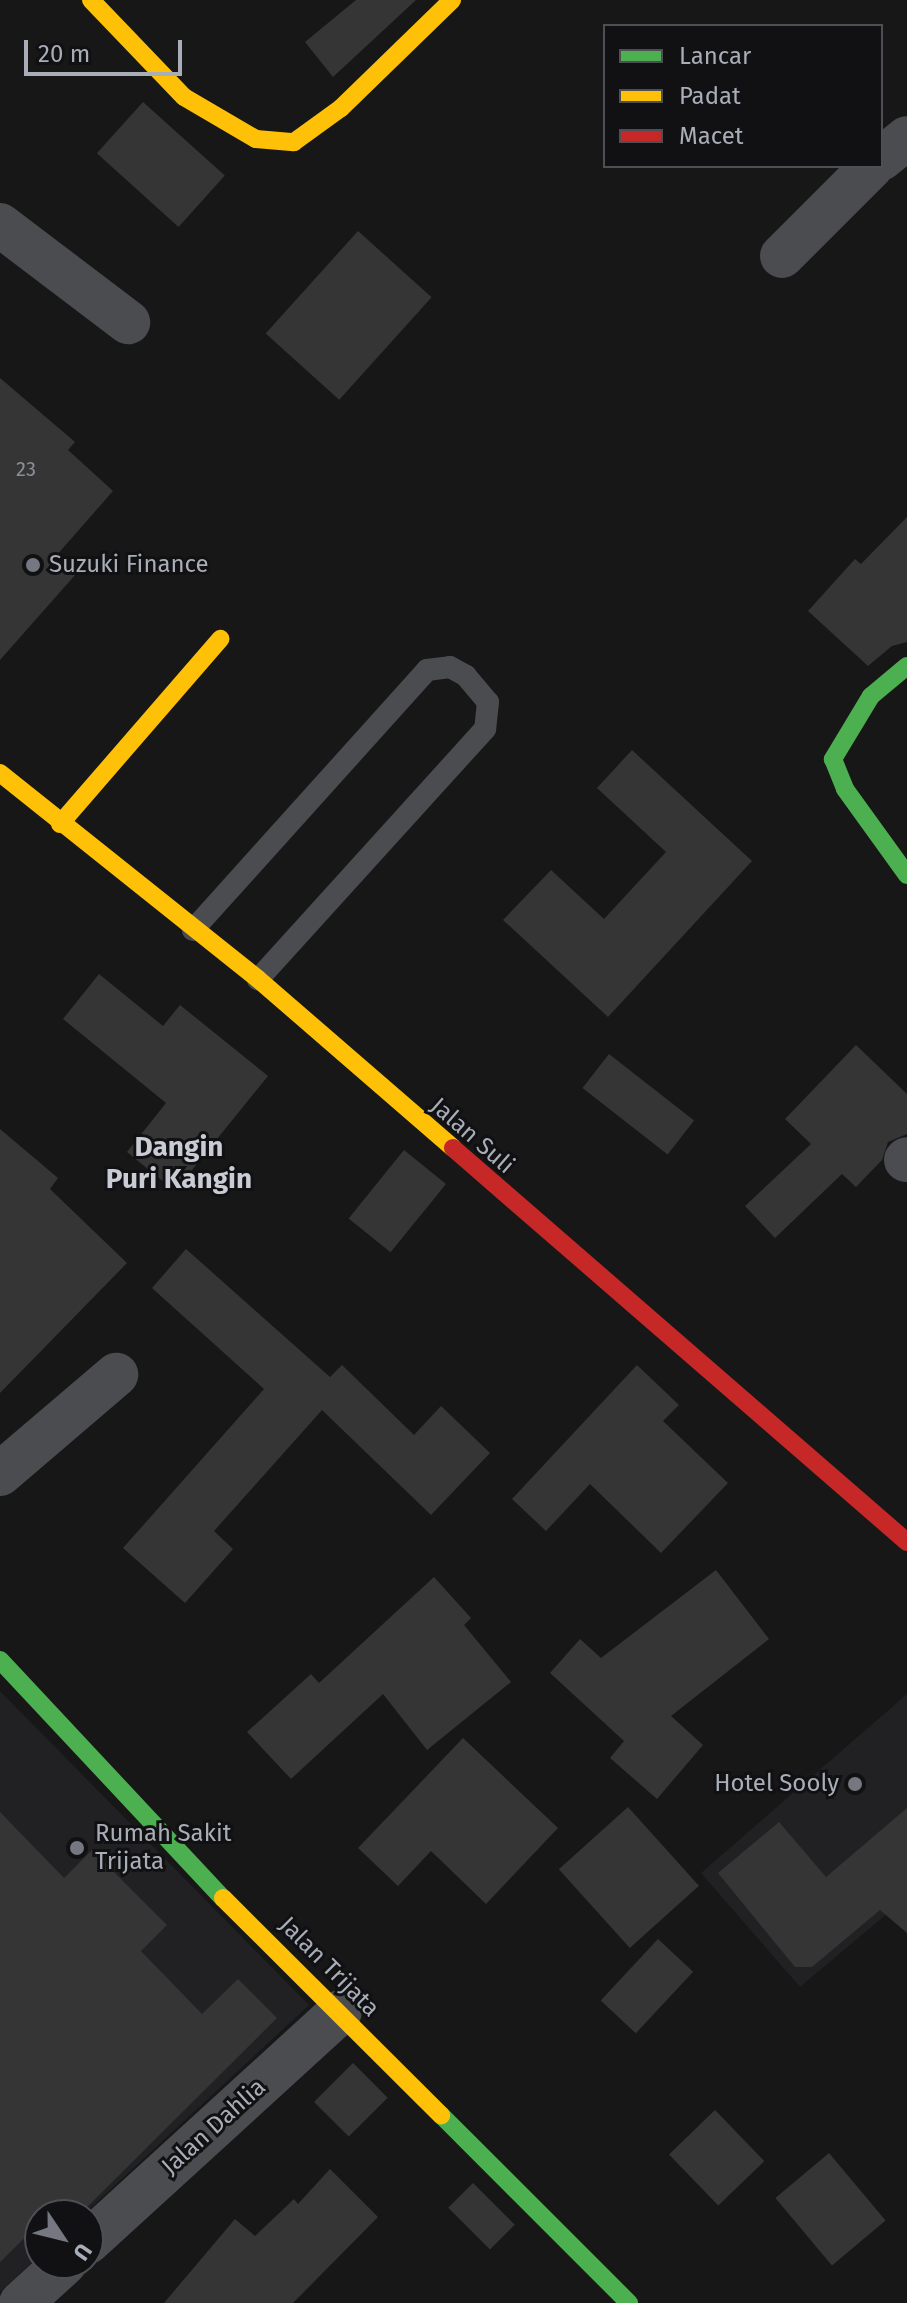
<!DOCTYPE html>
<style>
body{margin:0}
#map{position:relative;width:907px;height:2303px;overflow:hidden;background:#171717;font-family:"Fira Sans",sans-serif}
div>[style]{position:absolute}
.built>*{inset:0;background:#212123}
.building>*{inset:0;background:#353536;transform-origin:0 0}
.lane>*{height:22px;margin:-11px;padding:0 11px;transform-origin:11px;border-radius:11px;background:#4b4c50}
.street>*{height:44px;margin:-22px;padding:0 22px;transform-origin:22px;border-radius:22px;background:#4b4c50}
.fast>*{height:18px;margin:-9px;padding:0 9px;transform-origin:9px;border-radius:9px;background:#4caf50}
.slow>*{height:18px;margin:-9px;padding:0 9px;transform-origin:9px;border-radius:9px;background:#ffc107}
.jam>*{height:18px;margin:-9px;padding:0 9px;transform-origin:9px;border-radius:9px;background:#c62828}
.dots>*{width:22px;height:22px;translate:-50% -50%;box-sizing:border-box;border:4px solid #111113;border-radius:50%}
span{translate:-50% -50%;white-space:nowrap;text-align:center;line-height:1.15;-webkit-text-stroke:6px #111113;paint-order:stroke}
.number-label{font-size:20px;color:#8b8f98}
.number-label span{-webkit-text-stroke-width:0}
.poi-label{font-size:24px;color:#a8adb8}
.left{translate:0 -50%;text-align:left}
.right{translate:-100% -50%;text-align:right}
.street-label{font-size:24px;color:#a8adb8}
.quarter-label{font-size:28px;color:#c9ccd4;font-weight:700}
.legend{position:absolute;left:603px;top:24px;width:280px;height:144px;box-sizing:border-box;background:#111113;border:2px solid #4d4f55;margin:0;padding:10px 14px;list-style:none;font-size:24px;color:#a8adb8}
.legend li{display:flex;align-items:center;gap:16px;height:40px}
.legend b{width:40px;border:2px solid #4d4f55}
.north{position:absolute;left:24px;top:2199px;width:80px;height:80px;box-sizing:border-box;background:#111113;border:2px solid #4d4f55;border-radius:50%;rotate:125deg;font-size:22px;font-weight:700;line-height:32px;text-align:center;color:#a8adb8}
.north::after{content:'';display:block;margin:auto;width:28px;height:36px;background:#757880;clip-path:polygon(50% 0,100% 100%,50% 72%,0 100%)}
.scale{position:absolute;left:24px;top:40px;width:158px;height:36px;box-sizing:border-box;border:4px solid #a8adb8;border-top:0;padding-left:10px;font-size:24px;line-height:28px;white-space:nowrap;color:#a8adb8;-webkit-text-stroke:6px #111113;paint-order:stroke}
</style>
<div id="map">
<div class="built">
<i style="clip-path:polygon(0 1691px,309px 2005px,83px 2215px,40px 2215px,40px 2255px,0 2292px)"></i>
<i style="clip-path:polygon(907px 1694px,907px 1897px,800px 1987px,701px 1873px)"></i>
</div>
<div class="building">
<i style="clip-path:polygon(356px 0,416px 0,333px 77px,305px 42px)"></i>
<i style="left:143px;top:102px;width:110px;height:69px;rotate:42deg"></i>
<i style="left:358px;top:231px;width:99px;height:138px;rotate:42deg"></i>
<i style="clip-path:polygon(0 378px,75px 442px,68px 450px,113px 491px,56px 556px,76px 574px,0 660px)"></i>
<i style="clip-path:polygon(907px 517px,907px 642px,892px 646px,868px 666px,808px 611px,855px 559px,861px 564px)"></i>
<i style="clip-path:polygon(632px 750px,752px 861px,608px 1017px,503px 920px,551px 870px,604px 919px,666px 852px,597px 788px)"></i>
<i style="clip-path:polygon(99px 974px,163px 1026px,180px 1005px,268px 1076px,175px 1191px,127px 1152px,166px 1103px,63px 1019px)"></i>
<i style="clip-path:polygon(856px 1045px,907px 1094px,907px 1134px,888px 1142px,882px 1160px,856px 1187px,842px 1174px,775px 1238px,745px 1206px,811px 1144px,785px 1119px)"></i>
<i style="left:609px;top:1054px;width:108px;height:43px;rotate:38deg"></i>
<i style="clip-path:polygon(0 1129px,58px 1178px,50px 1189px,127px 1263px,0 1393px)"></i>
<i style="left:404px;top:1150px;width:54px;height:88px;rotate:39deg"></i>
<i style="clip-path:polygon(186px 1249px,330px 1377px,342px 1365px,414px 1435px,441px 1406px,490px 1453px,431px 1515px,322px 1410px,214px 1531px,233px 1549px,185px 1603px,123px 1548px,264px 1389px,152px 1288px)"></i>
<i style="clip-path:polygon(637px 1365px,679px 1405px,663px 1421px,728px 1483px,661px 1553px,590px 1484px,546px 1531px,512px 1499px)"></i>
<i style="clip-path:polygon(716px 1570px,769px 1639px,671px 1716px,703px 1745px,657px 1799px,610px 1758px,624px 1741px,550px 1673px,580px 1639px,601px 1658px)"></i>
<i style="clip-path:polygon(434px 1577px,471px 1618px,464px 1625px,511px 1682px,427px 1750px,383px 1694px,291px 1779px,247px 1732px,311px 1674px,319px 1683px)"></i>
<i style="clip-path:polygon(463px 1738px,558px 1828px,486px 1904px,431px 1851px,398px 1886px,358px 1848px)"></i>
<i style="left:628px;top:1807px;width:106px;height:93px;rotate:48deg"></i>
<i style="clip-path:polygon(907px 1808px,907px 1933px,880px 1910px,812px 1967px,795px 1967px,718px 1873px,779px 1822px,826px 1877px)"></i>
<i style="clip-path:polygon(0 1812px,64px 1878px,92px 1850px,167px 1925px,141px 1951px,202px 2014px,238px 1979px,277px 2018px,79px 2215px,40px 2215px,40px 2223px,0 2262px)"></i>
<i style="left:658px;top:1939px;width:48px;height:84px;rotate:43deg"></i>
<i style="left:353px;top:2063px;width:49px;height:55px;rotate:45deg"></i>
<i style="left:715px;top:2110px;width:71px;height:64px;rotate:46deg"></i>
<i style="left:829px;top:2153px;width:88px;height:70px;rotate:50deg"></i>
<i style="clip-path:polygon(330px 2169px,378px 2217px,293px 2303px,164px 2303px,235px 2219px,255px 2236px,294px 2199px,298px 2204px)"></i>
<i style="left:473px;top:2183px;width:59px;height:35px;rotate:45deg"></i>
</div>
<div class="lane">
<i style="left:193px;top:930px;width:350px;rotate:-48deg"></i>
<i style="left:427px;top:670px;width:23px;rotate:-7deg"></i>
<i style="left:450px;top:667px;width:18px;rotate:29deg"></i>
<i style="left:466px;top:676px;width:34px;rotate:50deg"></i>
<i style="left:488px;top:702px;width:27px;rotate:96deg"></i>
<i style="left:485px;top:729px;width:338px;rotate:132.2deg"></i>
</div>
<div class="street">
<i style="left:881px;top:159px;width:33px;rotate:-39deg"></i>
<i style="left:0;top:225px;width:161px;rotate:37.2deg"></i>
<i style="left:782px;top:256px;width:127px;rotate:-45deg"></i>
<i style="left:906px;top:1160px;width:1px;rotate:-45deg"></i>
<i style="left:0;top:1474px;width:153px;rotate:-40.5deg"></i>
<i style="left:88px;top:2242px;width:341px;rotate:-42.4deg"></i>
<i style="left:21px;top:2303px;width:59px;rotate:-42.3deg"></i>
</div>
<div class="fast">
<i style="left:907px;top:666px;width:47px;rotate:140.2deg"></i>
<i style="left:871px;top:696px;width:74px;rotate:121.1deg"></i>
<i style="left:833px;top:759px;width:32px;rotate:68deg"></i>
<i style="left:845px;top:789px;width:106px;rotate:54.2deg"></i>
<i style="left:0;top:1660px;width:326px;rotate:46.9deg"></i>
<i style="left:441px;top:2115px;width:266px;rotate:45deg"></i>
</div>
<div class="slow">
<i style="left:91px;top:0;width:134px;rotate:46.2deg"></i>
<i style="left:184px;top:97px;width:83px;rotate:30.3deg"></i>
<i style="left:256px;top:139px;width:38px;rotate:5deg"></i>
<i style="left:294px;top:142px;width:58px;rotate:-35.9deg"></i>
<i style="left:341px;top:108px;width:155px;rotate:-44.2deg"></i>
<i style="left:0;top:773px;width:330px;rotate:38.6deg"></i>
<i style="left:258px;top:979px;width:258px;rotate:40.9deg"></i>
<i style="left:60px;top:824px;width:245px;rotate:-49.1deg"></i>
<i style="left:223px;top:1898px;width:308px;rotate:44.9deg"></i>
</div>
<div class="jam">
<i style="left:453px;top:1148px;width:601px;rotate:40.95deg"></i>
</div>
<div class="dots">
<i style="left:33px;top:565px;background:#757880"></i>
<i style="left:855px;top:1784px;background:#757880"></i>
<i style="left:77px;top:1848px;background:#757880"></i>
</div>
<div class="number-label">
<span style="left:26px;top:469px">23</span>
</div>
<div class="poi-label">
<span class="left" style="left:49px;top:565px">Suzuki Finance</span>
<span class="right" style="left:839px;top:1784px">Hotel Sooly</span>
<span class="left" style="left:95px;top:1848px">Rumah Sakit<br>Trijata</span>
</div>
<div class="street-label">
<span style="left:472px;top:1136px;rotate:41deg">Jalan Suli</span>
<span style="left:329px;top:1967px;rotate:45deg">Jalan Trijata</span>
<span style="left:214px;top:2127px;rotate:-42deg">Jalan Dahlia</span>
</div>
<div class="quarter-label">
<span style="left:179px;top:1163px">Dangin<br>Puri Kangin</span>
</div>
<ul class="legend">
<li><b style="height:10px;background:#4caf50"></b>Lancar</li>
<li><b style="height:10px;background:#ffc107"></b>Padat</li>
<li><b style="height:10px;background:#c62828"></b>Macet</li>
</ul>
<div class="north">U</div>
<div class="scale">20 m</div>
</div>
